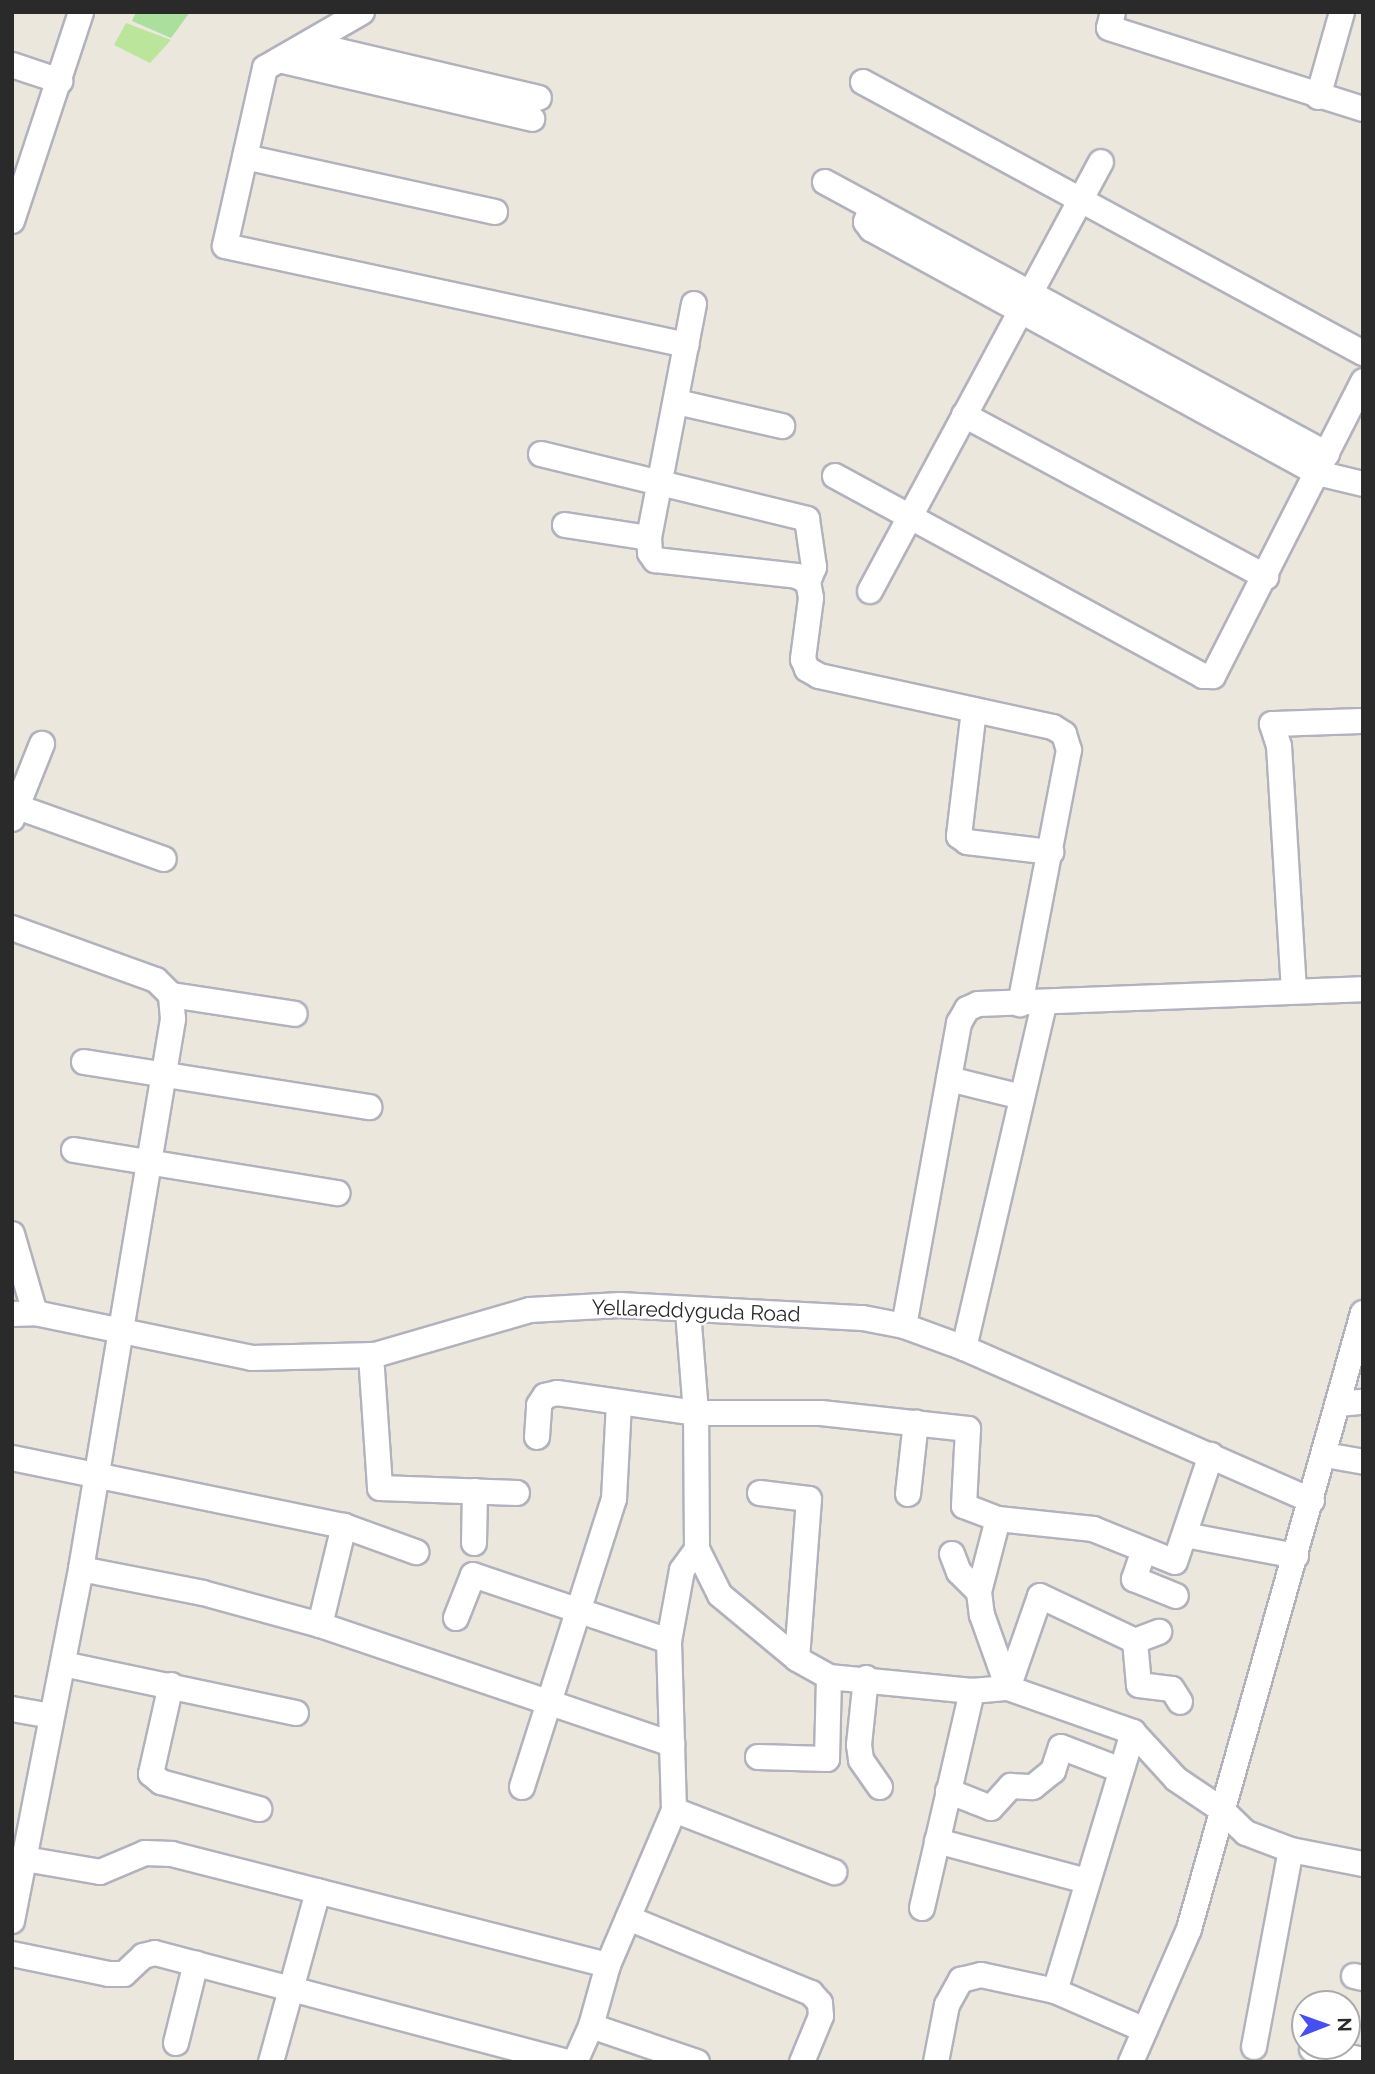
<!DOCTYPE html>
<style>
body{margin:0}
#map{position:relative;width:1375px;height:2074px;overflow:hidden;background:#ebe7dd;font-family:Raleway,sans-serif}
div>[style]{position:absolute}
.green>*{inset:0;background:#abdf9d}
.pitch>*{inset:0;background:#bbe59a}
.roads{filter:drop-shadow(2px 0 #b1b2bd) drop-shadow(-2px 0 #b1b2bd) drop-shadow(0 2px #b1b2bd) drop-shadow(0 -2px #b1b2bd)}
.minor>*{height:24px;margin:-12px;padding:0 12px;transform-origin:12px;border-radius:12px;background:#fff}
span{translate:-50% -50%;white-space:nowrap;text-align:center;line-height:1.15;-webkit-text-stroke:5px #fff;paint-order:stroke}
.street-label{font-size:21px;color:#2a2a2a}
.frame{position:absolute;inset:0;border:14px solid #2a2a2a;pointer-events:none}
.north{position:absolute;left:1291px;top:1990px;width:70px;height:70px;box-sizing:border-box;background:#fff;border:2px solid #aaa;border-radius:50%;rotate:89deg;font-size:19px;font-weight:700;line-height:28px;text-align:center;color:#2a2a2a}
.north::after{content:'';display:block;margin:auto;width:24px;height:32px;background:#4750ee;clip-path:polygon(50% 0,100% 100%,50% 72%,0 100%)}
</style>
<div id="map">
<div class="green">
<i style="clip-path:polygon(136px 12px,190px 12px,171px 38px,132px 21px)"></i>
</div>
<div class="pitch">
<i style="clip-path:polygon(126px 23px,171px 40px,150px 63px,114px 45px)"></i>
</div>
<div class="roads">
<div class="minor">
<i style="left:362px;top:12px;width:112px;rotate:150deg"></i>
<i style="left:265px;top:68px;width:182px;rotate:102.7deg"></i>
<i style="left:225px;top:246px;width:472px;rotate:12.1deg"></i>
<i style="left:1113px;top:12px;width:16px;rotate:104deg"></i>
<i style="left:1109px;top:28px;width:267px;rotate:17.7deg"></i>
<i style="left:309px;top:44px;width:236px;rotate:13.2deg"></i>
<i style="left:279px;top:60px;width:260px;rotate:13.1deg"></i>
<i style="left:12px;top:65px;width:51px;rotate:18.4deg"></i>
<i style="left:863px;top:82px;width:569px;rotate:28.46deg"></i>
<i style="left:1318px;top:97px;width:88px;rotate:-74.2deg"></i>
<i style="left:245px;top:157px;width:256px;rotate:12.4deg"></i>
<i style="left:825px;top:182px;width:571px;rotate:28.45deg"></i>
<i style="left:871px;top:207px;width:16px;rotate:108deg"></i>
<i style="left:866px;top:222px;width:9px;rotate:54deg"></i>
<i style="left:871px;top:229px;width:508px;rotate:28.68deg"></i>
<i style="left:1317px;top:473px;width:47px;rotate:13.4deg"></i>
<i style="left:12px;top:221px;width:220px;rotate:-71.7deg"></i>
<i style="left:694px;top:304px;width:238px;rotate:100.9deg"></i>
<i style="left:649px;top:538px;width:15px;rotate:86deg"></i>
<i style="left:650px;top:553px;width:9px;rotate:54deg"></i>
<i style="left:655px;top:560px;width:143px;rotate:6.4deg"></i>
<i style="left:797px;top:576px;width:13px;rotate:29deg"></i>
<i style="left:677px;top:402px;width:108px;rotate:12.9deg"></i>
<i style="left:964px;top:415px;width:343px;rotate:28.2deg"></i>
<i style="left:541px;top:454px;width:274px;rotate:13.7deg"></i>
<i style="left:807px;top:519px;width:49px;rotate:81.7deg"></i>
<i style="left:814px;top:567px;width:16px;rotate:112deg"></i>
<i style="left:808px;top:582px;width:16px;rotate:79deg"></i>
<i style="left:811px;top:598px;width:62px;rotate:97.5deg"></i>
<i style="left:803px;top:659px;width:11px;rotate:68deg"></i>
<i style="left:807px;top:669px;width:14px;rotate:30deg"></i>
<i style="left:819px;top:676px;width:239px;rotate:12.3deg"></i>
<i style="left:1053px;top:727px;width:13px;rotate:32deg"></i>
<i style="left:1064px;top:734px;width:17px;rotate:73deg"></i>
<i style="left:1069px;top:750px;width:259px;rotate:100.9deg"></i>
<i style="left:835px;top:476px;width:419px;rotate:28.5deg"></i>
<i style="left:1203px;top:676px;width:10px"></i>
<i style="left:1213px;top:676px;width:331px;rotate:-63deg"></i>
<i style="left:565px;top:525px;width:85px;rotate:8.8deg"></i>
<i style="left:870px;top:591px;width:487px;rotate:-61.7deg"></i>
<i style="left:974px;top:710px;width:127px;rotate:96.8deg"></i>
<i style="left:959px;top:836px;width:10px;rotate:37deg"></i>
<i style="left:967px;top:842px;width:85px;rotate:6.8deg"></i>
<i style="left:12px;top:805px;width:161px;rotate:19.6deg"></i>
<i style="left:12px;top:819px;width:81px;rotate:-68.2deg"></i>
<i style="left:12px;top:928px;width:153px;rotate:19.9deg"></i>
<i style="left:156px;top:980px;width:21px;rotate:45deg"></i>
<i style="left:171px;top:995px;width:125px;rotate:8.7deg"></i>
<i style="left:1294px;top:991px;width:245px;rotate:-93.5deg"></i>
<i style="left:1279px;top:746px;width:23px;rotate:-108deg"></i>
<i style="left:1272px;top:724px;width:91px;rotate:-1.9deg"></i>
<i style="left:84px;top:1062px;width:289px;rotate:9deg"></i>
<i style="left:949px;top:1079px;width:75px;rotate:13.9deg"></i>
<i style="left:74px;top:1150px;width:267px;rotate:9.3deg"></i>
<i style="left:12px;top:1234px;width:82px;rotate:73.8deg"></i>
<i style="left:12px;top:1314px;width:23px;rotate:-2deg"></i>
<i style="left:35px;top:1313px;width:222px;rotate:11.7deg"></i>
<i style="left:252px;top:1358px;width:123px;rotate:-1.4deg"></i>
<i style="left:375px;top:1355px;width:161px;rotate:-16.2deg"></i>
<i style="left:530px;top:1310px;width:90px;rotate:-3.2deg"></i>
<i style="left:620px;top:1305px;width:243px;rotate:3.1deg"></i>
<i style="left:863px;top:1318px;width:42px;rotate:11deg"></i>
<i style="left:904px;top:1326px;width:64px;rotate:20.1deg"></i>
<i style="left:964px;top:1348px;width:380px;rotate:23.7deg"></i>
<i style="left:904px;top:1326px;width:308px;rotate:-79.7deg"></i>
<i style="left:959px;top:1023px;width:16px;rotate:-60deg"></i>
<i style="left:967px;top:1009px;width:12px;rotate:-24deg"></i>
<i style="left:978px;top:1004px;width:385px;rotate:-2.2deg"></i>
<i style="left:964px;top:1348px;width:352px;rotate:-76.9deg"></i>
<i style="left:371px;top:1355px;width:133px;rotate:86.1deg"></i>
<i style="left:380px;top:1488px;width:137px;rotate:2.1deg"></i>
<i style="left:1338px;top:1404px;width:25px;rotate:-5deg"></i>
<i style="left:537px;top:1437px;width:32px;rotate:-86deg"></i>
<i style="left:539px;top:1405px;width:11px;rotate:-56deg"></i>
<i style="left:545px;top:1396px;width:12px;rotate:-14deg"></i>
<i style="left:557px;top:1393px;width:140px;rotate:8.2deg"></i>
<i style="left:696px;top:1413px;width:125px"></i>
<i style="left:821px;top:1413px;width:148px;rotate:6.2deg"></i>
<i style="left:968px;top:1429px;width:77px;rotate:93deg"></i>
<i style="left:964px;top:1506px;width:36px;rotate:21deg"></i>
<i style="left:998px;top:1519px;width:96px;rotate:6deg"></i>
<i style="left:1093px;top:1529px;width:88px;rotate:21.9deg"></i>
<i style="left:1175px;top:1562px;width:113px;rotate:-71.4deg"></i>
<i style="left:1325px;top:1455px;width:39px;rotate:10deg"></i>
<i style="left:12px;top:1458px;width:339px;rotate:11.6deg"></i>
<i style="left:344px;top:1526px;width:77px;rotate:19.9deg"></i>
<i style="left:760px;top:1493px;width:49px;rotate:7deg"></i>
<i style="left:809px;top:1499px;width:160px;rotate:94.3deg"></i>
<i style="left:908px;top:1494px;width:72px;rotate:-83.7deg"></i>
<i style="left:998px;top:1519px;width:75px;rotate:104.6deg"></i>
<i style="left:979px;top:1592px;width:23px;rotate:83deg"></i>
<i style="left:982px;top:1615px;width:77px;rotate:70.4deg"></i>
<i style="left:1185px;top:1535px;width:113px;rotate:10.7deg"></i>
<i style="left:474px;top:1543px;width:52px;rotate:-88.9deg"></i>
<i style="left:697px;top:1549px;width:51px;rotate:63.4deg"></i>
<i style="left:720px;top:1595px;width:100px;rotate:39.7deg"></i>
<i style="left:797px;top:1659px;width:37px;rotate:29deg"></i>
<i style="left:829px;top:1677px;width:144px;rotate:5.6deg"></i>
<i style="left:972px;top:1691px;width:36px;rotate:-5deg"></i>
<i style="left:1008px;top:1688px;width:133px;rotate:19.4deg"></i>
<i style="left:1133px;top:1732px;width:64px;rotate:47.5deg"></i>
<i style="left:1176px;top:1779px;width:55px;rotate:34deg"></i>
<i style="left:1222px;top:1810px;width:33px;rotate:44deg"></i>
<i style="left:1246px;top:1833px;width:48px;rotate:20.7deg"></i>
<i style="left:1291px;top:1850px;width:73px;rotate:11deg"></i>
<i style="left:1144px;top:1550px;width:31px;rotate:109deg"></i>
<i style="left:1134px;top:1579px;width:45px;rotate:22deg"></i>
<i style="left:952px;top:1554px;width:19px;rotate:69deg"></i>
<i style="left:959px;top:1572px;width:28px;rotate:45deg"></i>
<i style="left:81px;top:1569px;width:124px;rotate:11.1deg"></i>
<i style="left:203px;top:1593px;width:121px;rotate:15.3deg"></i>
<i style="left:320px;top:1625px;width:372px;rotate:18.7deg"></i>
<i style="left:456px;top:1618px;width:46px;rotate:-68.4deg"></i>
<i style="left:473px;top:1575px;width:207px;rotate:18.6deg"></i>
<i style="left:320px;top:1625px;width:102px;rotate:-76.4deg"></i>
<i style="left:1135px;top:1641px;width:44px;rotate:84.8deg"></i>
<i style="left:1139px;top:1685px;width:33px;rotate:7deg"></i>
<i style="left:1172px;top:1689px;width:15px;rotate:58deg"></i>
<i style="left:63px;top:1664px;width:238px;rotate:11.9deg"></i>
<i style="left:866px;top:1678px;width:67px;rotate:96deg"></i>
<i style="left:859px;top:1745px;width:15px;rotate:82deg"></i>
<i style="left:861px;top:1760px;width:33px;rotate:55deg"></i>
<i style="left:171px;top:1685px;width:91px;rotate:102.7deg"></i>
<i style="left:151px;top:1774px;width:13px;rotate:39deg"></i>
<i style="left:161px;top:1782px;width:102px;rotate:15.4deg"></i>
<i style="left:1008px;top:1688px;width:97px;rotate:-70.8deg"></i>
<i style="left:1040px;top:1596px;width:105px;rotate:25.3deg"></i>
<i style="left:1135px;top:1641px;width:26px;rotate:-21deg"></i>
<i style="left:12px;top:1709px;width:40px;rotate:10deg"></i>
<i style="left:758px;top:1757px;width:69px;rotate:1.7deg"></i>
<i style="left:827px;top:1759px;width:82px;rotate:-88.6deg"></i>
<i style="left:522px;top:1787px;width:302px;rotate:-72.3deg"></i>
<i style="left:614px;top:1499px;width:96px;rotate:-87deg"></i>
<i style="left:948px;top:1791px;width:46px;rotate:21.6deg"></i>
<i style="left:991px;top:1808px;width:30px;rotate:-48deg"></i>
<i style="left:1011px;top:1786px;width:22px;rotate:3deg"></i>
<i style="left:1033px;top:1787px;width:26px;rotate:-39deg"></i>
<i style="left:1053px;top:1771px;width:25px;rotate:-72deg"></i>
<i style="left:1061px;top:1747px;width:64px;rotate:21deg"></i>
<i style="left:674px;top:1810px;width:172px;rotate:21.2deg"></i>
<i style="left:937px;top:1841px;width:154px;rotate:15deg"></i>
<i style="left:25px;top:1859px;width:76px;rotate:9.8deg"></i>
<i style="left:100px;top:1872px;width:49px;rotate:-22.9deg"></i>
<i style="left:145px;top:1853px;width:27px;rotate:2deg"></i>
<i style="left:172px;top:1854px;width:450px;rotate:14.3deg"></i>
<i style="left:922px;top:1908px;width:223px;rotate:-77deg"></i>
<i style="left:628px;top:1918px;width:198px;rotate:22.3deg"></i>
<i style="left:811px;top:1993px;width:13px;rotate:48deg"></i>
<i style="left:820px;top:2003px;width:13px;rotate:86deg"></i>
<i style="left:821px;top:2016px;width:50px;rotate:112.4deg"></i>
<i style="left:12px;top:1921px;width:359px;rotate:-78.9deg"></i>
<i style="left:81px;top:1569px;width:558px;rotate:-80.5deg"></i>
<i style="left:173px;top:1019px;width:24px;rotate:-95deg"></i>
<i style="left:12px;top:1954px;width:99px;rotate:11.7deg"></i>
<i style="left:109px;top:1974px;width:15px"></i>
<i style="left:124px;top:1974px;width:26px;rotate:-43deg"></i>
<i style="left:143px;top:1956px;width:12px;rotate:-14deg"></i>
<i style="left:155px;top:1953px;width:427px;rotate:14.8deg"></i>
<i style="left:1354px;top:1976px;width:9px;rotate:13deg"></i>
<i style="left:1055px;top:1991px;width:270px;rotate:-73.2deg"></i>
<i style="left:591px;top:2026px;width:112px;rotate:18.8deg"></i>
<i style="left:176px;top:2043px;width:82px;rotate:-76deg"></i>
<i style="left:1254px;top:2047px;width:200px;rotate:-79.4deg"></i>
<i style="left:1312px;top:2049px;width:52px;rotate:12.2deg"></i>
<i style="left:271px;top:2062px;width:177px;rotate:-74.6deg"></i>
<i style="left:575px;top:2062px;width:39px;rotate:-66deg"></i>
<i style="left:591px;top:2026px;width:63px;rotate:-74.4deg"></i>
<i style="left:608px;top:1965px;width:168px;rotate:-66.9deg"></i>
<i style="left:674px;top:1810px;width:169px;rotate:-91.7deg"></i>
<i style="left:669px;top:1641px;width:72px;rotate:-79.6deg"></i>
<i style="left:682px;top:1570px;width:26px;rotate:-54deg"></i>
<i style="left:697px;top:1549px;width:136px;rotate:-90.4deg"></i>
<i style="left:696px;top:1413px;width:102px;rotate:-94.5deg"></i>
<i style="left:936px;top:2062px;width:58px;rotate:-79.1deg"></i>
<i style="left:947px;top:2005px;width:29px;rotate:-61deg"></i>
<i style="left:961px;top:1980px;width:21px;rotate:-14deg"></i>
<i style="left:981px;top:1975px;width:76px;rotate:12.2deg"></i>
<i style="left:1055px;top:1991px;width:98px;rotate:23.4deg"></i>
<i style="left:1131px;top:2062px;width:145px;rotate:-66.4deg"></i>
<i style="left:1189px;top:1929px;width:640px;rotate:-74.23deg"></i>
</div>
</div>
<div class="street-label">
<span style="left:696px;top:1311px;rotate:2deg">Yellareddyguda Road</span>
</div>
<div class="frame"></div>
<div class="north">N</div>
</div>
